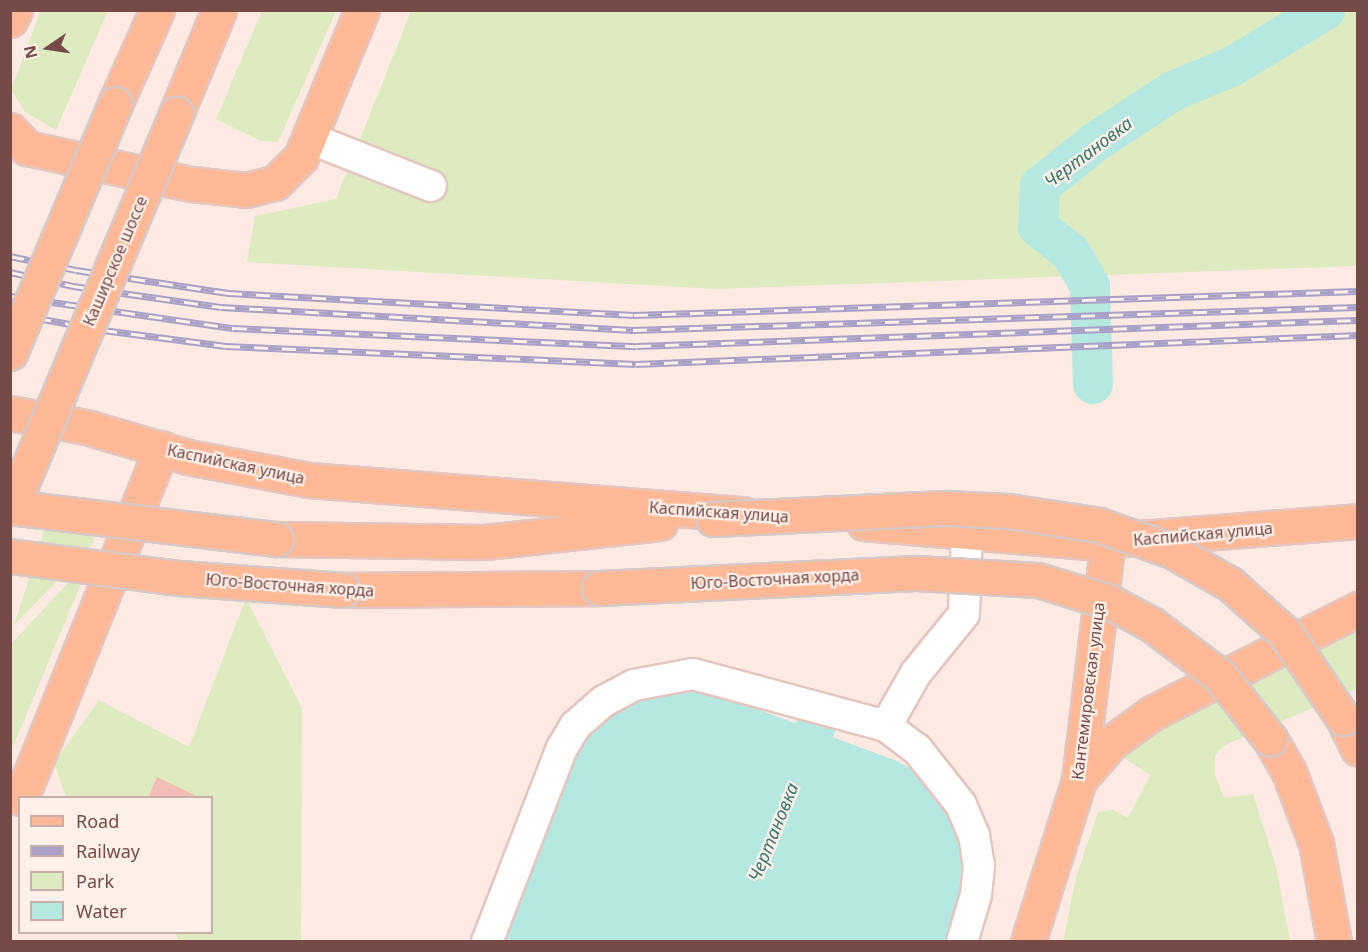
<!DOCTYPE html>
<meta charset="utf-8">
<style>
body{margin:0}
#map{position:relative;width:1368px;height:952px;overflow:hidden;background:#fdeae2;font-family:"Noto Sans",sans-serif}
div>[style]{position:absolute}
.green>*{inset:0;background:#deebc0}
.water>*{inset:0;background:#b5e8e0}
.river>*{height:40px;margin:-20px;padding:0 20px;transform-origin:20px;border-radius:20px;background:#b5e8e0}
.building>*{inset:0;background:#f4beb8}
.roads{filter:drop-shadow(2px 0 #e4c6c0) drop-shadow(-2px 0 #e4c6c0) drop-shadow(0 2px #e4c6c0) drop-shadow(0 -2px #e4c6c0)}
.minor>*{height:30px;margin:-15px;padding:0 15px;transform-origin:15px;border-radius:15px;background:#fff}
.major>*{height:33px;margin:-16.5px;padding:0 16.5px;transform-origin:16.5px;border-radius:16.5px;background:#ffb997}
.rail>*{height:7px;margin-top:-3.5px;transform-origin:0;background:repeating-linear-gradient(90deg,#fff0e9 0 14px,#a9a0c7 0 28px);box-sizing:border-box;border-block:2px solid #a9a0c7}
.bridges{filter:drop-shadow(2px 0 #d6c9c8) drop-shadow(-2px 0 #d6c9c8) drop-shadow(0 2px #d6c9c8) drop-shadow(0 -2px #d6c9c8)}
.major-bridge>*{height:33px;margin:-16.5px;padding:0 16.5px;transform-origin:16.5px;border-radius:16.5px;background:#ffb997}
span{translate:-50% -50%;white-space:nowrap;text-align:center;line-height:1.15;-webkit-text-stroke:4.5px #fff0e9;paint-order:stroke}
.street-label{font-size:16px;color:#764a47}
.water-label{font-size:18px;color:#38756d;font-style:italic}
.frame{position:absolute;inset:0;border:12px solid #764a47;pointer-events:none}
.legend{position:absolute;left:18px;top:796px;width:195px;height:138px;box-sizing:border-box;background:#fff0e9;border:2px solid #c8aea8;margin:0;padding:8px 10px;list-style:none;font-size:18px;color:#764a47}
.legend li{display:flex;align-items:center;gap:12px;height:30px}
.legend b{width:30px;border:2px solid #c8aea8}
.north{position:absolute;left:18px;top:18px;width:60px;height:60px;-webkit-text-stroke:4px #fff0e9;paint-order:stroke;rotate:257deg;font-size:16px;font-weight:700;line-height:24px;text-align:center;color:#764a47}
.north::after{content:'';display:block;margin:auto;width:21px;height:27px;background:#764a47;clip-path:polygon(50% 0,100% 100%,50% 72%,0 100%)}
</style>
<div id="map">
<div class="green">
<i style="clip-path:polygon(40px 11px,108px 11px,56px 130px,25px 112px,11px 90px)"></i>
<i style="clip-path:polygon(262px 11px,336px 11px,278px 142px,261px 141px,216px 119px)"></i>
<i style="clip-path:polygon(411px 11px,1357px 11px,1357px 266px,715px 289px,247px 262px,255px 216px,336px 199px)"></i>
<i style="clip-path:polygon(53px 502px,101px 509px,93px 544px,14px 625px)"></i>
<i style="clip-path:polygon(92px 557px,11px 752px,11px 644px)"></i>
<i style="clip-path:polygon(246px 598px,302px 708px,301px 941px,178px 941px,176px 933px,212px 932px,212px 798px,66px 797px,54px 763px,99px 700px,189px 747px)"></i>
<i style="clip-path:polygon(1357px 620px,1357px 689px,1225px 745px,1215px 755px,1215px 775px,1224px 798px,1253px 794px,1276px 866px,1290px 941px,1063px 942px,1076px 877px,1098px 812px,1113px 810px,1128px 818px,1150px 775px,1124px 758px,1143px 731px)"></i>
</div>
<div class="water">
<i style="clip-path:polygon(692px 685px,897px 761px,935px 782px,964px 841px,969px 880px,951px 941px,747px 941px,825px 744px,798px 734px,715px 941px,502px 942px,576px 752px,588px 734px,624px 703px)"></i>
</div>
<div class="river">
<i style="left:1093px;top:384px;width:98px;rotate:-91.8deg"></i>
<i style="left:1090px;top:286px;width:39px;rotate:-120deg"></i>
<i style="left:1070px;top:252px;width:41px;rotate:-142deg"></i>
<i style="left:1038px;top:227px;width:41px;rotate:-87.2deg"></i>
<i style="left:1040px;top:186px;width:73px;rotate:-38.3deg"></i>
<i style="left:1097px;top:141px;width:91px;rotate:-33.3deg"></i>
<i style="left:1173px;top:91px;width:65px;rotate:-22.6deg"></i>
<i style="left:1233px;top:66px;width:108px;rotate:-31.3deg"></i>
<i style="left:730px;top:942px;width:236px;rotate:-68.3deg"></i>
</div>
<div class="building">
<i style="clip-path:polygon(157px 777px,201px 798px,148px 798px)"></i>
</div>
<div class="roads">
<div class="minor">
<i style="left:309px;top:138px;width:131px;rotate:21.5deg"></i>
<i style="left:886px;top:726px;width:61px;rotate:-60.5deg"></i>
<i style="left:916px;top:673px;width:76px;rotate:-50.9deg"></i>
<i style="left:964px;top:614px;width:83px;rotate:-87.9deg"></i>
<i style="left:487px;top:942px;width:208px;rotate:-68.9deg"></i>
<i style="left:562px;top:748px;width:26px;rotate:-59deg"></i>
<i style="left:575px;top:726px;width:38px;rotate:-41deg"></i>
<i style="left:604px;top:701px;width:34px;rotate:-28deg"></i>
<i style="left:634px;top:685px;width:60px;rotate:-10.6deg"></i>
<i style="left:693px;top:674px;width:200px;rotate:15.1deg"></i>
<i style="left:886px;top:726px;width:39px;rotate:37deg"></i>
<i style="left:917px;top:749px;width:71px;rotate:51.8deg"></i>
<i style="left:961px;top:805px;width:33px;rotate:67deg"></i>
<i style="left:974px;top:835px;width:31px;rotate:81deg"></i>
<i style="left:979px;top:866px;width:29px;rotate:96deg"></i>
<i style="left:976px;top:895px;width:49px;rotate:106.6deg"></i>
</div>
<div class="major">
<i style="left:10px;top:20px;width:11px;rotate:-63deg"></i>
<i style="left:115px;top:104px;width:103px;rotate:-65.9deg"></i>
<i style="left:176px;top:114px;width:113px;rotate:-67.5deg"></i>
<i style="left:10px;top:130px;width:25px;rotate:47deg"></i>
<i style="left:27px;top:148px;width:168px;rotate:12.4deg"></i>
<i style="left:191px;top:184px;width:55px;rotate:6.2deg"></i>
<i style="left:246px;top:190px;width:30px;rotate:-14deg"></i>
<i style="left:275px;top:183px;width:37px;rotate:-45deg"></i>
<i style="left:301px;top:157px;width:159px;rotate:-67.5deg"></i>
<i style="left:10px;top:413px;width:77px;rotate:10.4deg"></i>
<i style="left:86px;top:427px;width:106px;rotate:16.4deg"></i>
<i style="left:188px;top:457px;width:123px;rotate:10.8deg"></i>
<i style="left:309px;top:480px;width:436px;rotate:4.5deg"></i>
<i style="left:864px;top:523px;width:224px;rotate:4.9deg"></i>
<i style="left:1087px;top:542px;width:272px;rotate:-4.4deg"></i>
<i style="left:276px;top:539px;width:209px;rotate:0.8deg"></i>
<i style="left:485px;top:542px;width:176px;rotate:-6.2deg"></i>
<i style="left:343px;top:590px;width:256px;rotate:-0.4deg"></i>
<i style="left:1343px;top:718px;width:34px;rotate:64deg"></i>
<i style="left:1270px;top:739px;width:38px;rotate:60deg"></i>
<i style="left:1289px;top:772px;width:76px;rotate:69.2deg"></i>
<i style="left:1316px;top:843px;width:101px;rotate:79.7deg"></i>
<i style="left:1079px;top:780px;width:50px;rotate:-49deg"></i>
<i style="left:1112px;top:742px;width:49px;rotate:-35.9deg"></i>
<i style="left:1152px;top:713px;width:231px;rotate:-26.8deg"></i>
<i style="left:21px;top:798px;width:377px;rotate:-68.1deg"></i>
<i style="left:1028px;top:942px;width:170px;rotate:-72.5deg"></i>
<i style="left:1079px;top:780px;width:240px;rotate:-83.1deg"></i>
</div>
</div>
<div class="rail">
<i style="left:10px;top:256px;width:67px;rotate:12deg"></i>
<i style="left:76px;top:270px;width:154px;rotate:8.6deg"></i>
<i style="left:228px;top:293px;width:407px;rotate:3.1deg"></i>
<i style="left:634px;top:315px;width:724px;rotate:-1.9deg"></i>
<i style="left:10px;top:272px;width:65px;rotate:12.5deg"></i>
<i style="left:73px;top:286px;width:149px;rotate:8.1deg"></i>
<i style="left:221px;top:307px;width:413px;rotate:3.2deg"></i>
<i style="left:633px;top:330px;width:725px;rotate:-1.82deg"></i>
<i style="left:10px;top:296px;width:225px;rotate:8.2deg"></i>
<i style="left:233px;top:328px;width:404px;rotate:2.6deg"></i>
<i style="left:637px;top:346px;width:721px;rotate:-2.07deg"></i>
<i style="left:10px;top:313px;width:95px;rotate:10.4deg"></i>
<i style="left:103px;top:330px;width:124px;rotate:7.4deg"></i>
<i style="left:226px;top:346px;width:410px;rotate:2.5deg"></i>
<i style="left:636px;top:364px;width:723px;rotate:-2.3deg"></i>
</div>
<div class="bridges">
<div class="major-bridge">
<i style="left:10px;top:353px;width:270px;rotate:-67.1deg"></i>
<i style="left:18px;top:492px;width:410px;rotate:-67.3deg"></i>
<i style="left:10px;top:507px;width:268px;rotate:6.9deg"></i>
<i style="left:713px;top:519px;width:232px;rotate:-2.7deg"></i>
<i style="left:945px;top:508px;width:63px;rotate:2.7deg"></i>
<i style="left:1008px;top:511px;width:92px;rotate:8.7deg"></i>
<i style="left:1099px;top:525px;width:77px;rotate:19.6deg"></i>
<i style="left:1172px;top:551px;width:67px;rotate:29.6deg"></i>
<i style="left:1230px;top:584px;width:74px;rotate:41.7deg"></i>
<i style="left:1285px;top:633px;width:103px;rotate:55.7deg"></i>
<i style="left:10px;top:556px;width:171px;rotate:7.4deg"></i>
<i style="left:180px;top:578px;width:163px;rotate:4.2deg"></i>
<i style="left:599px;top:588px;width:317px;rotate:-2.7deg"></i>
<i style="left:916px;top:573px;width:122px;rotate:3.3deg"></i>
<i style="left:1038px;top:580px;width:75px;rotate:17deg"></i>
<i style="left:1110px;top:602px;width:47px;rotate:28.2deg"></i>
<i style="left:1151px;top:624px;width:86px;rotate:37deg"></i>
<i style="left:1220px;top:676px;width:80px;rotate:51.6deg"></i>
</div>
</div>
<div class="street-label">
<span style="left:115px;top:261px;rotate:-67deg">Каширское шоссе</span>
<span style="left:236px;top:464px;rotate:12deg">Каспийская улица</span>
<span style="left:719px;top:512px;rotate:4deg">Каспийская улица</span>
<span style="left:1203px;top:534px;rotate:-5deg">Каспийская улица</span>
<span style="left:775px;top:579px;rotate:-3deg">Юго-Восточная хорда</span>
<span style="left:290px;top:585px;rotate:4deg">Юго-Восточная хорда</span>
<span style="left:1088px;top:691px;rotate:-83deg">Кантемировская улица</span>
</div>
<div class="water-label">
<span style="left:1088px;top:152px;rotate:-37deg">Чертановка</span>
<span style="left:773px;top:832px;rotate:-68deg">Чертановка</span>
</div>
<div class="frame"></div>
<ul class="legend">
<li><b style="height:8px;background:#ffb997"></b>Road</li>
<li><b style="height:8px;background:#a9a0c7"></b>Railway</li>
<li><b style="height:16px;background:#deebc0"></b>Park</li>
<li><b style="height:16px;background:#b5e8e0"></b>Water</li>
</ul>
<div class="north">N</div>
</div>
